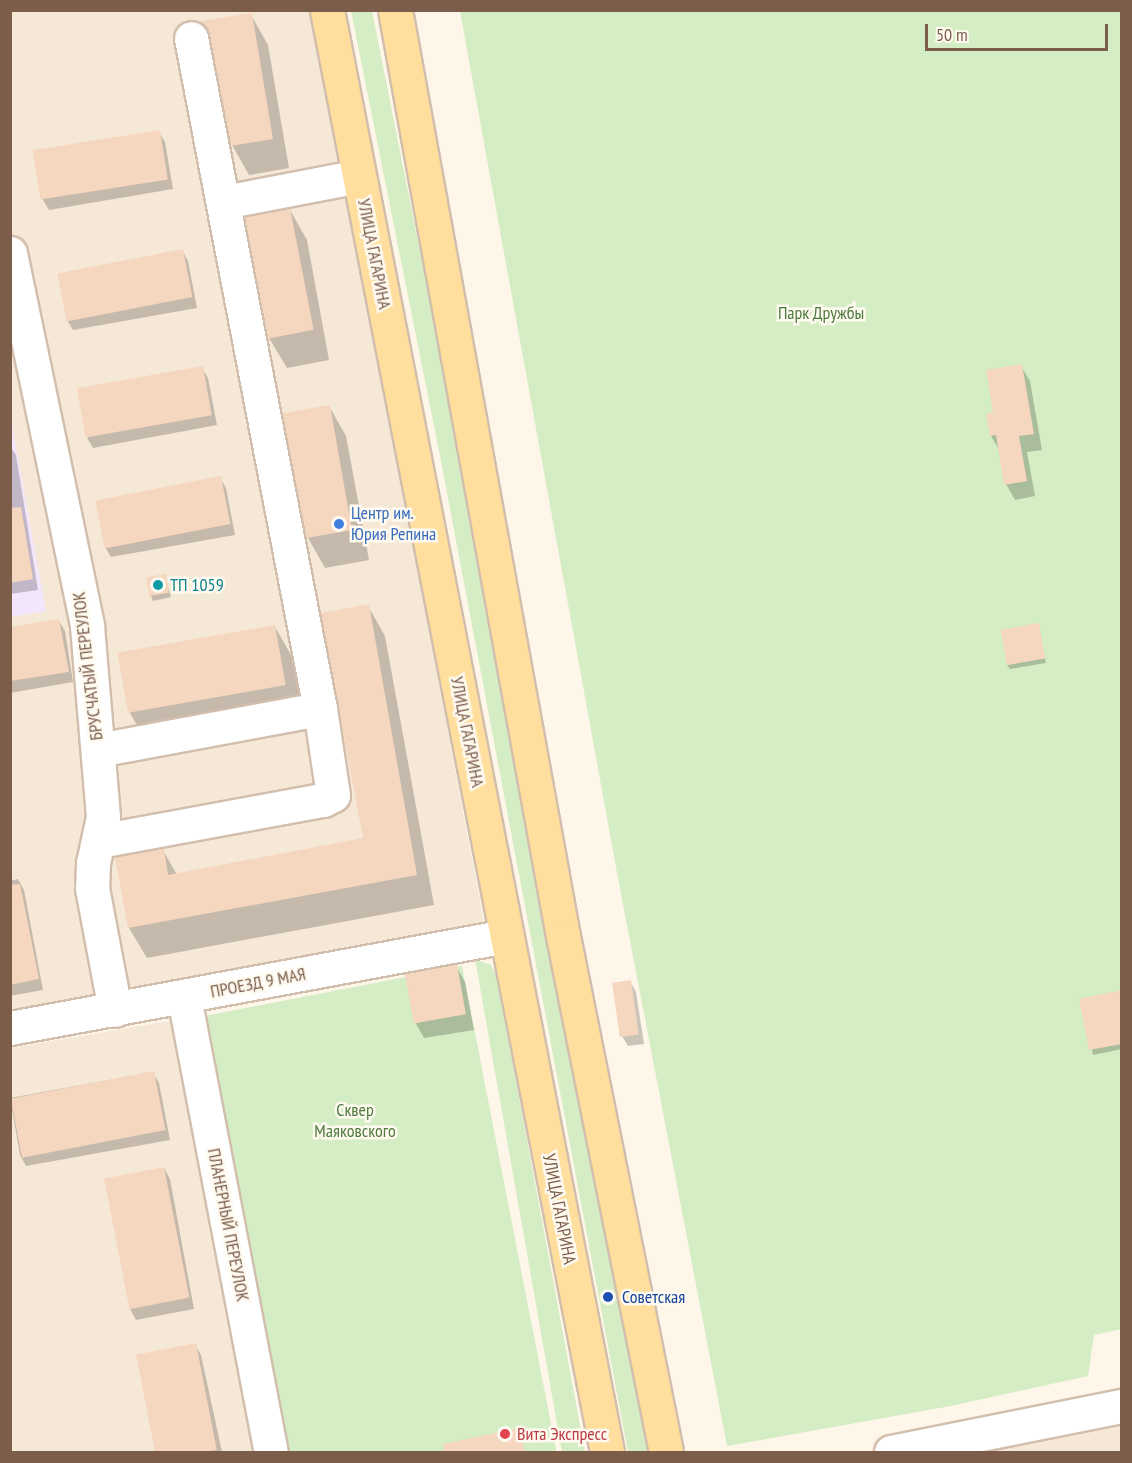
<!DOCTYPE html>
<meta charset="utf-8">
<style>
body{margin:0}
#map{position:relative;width:1132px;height:1463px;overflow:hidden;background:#fef6e8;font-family:"PT Sans Narrow",sans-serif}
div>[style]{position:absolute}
.residential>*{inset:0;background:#f6e8d6}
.education>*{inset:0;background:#f3e5fb}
.green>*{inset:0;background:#d4edc5;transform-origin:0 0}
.shadow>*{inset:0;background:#0003}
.building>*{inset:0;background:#f5d6be;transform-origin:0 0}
.roads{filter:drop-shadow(2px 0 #d2beac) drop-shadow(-2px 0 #d2beac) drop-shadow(0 2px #d2beac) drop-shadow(0 -2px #d2beac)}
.minor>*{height:33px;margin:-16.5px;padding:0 16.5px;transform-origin:16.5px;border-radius:16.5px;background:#fff}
.major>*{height:33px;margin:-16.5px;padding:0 16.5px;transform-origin:16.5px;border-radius:16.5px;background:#ffde9e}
.dots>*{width:16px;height:16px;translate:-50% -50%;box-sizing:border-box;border:3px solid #fffaf0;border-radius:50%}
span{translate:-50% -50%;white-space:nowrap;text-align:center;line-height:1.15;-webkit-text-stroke:5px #fffaf0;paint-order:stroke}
.street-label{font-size:18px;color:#7b5d49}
.park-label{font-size:18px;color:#4d7b3d}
.shop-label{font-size:18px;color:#366cbe}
.left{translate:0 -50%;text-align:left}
.culture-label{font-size:18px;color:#0d838f}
.transit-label{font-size:18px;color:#164399}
.health-label{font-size:18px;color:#be3a42}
.frame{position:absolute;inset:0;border:12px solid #7b5d49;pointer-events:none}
.scale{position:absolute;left:925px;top:24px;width:183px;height:27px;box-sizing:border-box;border:3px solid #7b5d49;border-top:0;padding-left:8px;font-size:18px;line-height:21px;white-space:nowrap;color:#7b5d49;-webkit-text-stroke:4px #fffaf0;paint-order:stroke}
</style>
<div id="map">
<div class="residential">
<i style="clip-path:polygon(11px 11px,311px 11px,485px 927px,11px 1011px)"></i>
<i style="clip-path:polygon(174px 1020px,255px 1452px,11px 1452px,11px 1048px)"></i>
<i style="clip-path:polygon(1121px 1422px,1121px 1452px,965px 1452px)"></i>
</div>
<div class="education">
<i style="clip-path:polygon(10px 414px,46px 611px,11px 617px,10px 617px)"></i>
</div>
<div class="green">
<i style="clip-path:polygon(351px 11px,372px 11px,461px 457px,649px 1452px,628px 1452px,441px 461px)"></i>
<i style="clip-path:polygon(460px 11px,1121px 11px,1122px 1329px,1094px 1335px,1088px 1376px,951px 1406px,727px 1446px,617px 873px)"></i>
<i style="clip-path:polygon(475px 959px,491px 965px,497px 978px,585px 1452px,562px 1452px)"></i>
<i style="left:462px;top:966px;width:494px;height:269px;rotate:79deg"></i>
</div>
<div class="shadow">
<i style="clip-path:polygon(251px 15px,268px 45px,289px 168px,249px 175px,232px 145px,212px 39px,203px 24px)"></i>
<i style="clip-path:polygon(159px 132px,165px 142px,173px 189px,49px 210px,43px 200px,35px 153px)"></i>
<i style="clip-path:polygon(290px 210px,307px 240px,329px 360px,287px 368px,269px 338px)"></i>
<i style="clip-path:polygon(182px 250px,188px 261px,197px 308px,73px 330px,67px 320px)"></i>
<i style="clip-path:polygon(1021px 366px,1030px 381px,1042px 450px,1027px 452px,1035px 496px,1015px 500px,1006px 484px,1000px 451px,991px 436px,995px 413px)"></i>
<i style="clip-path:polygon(202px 368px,208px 378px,217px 425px,93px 448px,87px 438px)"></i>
<i style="clip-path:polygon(329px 406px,346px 436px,369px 560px,325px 568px,308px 538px)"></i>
<i style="clip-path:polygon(10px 446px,16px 455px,38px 590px,10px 594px)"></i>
<i style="clip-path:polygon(220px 478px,226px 488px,235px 535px,111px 557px,105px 547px)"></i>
<i style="clip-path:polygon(165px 575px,171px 597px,153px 601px,151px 596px)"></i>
<i style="clip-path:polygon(368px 606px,385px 636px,434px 905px,147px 958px,129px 928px,116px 858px,163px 850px,177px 875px,365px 840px)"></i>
<i style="clip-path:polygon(59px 621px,65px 631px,73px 682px,10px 693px,10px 629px)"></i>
<i style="clip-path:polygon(1038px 624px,1046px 663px,1010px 669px,1007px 665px)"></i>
<i style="clip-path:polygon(275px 627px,298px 667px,308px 725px,153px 753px,130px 713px,119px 655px)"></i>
<i style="clip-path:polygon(18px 879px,24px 890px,43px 990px,10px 996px,10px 881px)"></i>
<i style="clip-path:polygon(456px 966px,465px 982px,474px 1030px,424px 1038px,415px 1022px)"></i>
<i style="clip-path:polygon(630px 981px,636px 992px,644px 1044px,628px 1046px,622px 1036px)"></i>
<i style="clip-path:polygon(1122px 992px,1122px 1049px,1093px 1055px,1081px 1000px)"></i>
<i style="clip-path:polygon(153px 1072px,159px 1083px,170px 1140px,26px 1166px,20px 1155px,10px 1098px)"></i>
<i style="clip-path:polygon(164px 1168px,170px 1179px,194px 1309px,136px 1320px,130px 1309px)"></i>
<i style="clip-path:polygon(195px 1345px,201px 1355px,222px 1452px,157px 1452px,138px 1356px)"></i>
<i style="clip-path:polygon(519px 1429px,525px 1452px,461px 1452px,459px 1442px)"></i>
</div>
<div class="building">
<i style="clip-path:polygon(252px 13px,273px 139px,231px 146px,209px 34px,200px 21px)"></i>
<i style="left:160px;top:130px;width:50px;height:129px;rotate:81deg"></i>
<i style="left:290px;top:208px;width:124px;height:46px;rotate:79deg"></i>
<i style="left:183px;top:249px;width:49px;height:128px;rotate:79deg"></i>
<i style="clip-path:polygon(1022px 364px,1034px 434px,1019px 436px,1027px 481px,1004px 485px,996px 435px,990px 436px,986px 414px,993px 412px,986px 370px)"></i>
<i style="left:203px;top:366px;width:50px;height:128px;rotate:80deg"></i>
<i style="left:330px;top:405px;width:127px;height:49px;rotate:80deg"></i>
<i style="left:221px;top:476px;width:49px;height:128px;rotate:79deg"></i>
<i style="clip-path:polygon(21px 507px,33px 579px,10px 583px,10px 508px)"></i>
<i style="left:166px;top:574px;width:19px;height:20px;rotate:81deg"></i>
<i style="clip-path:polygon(369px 604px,417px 875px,128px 928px,115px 857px,164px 848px,168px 875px,363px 838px,321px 613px)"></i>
<i style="clip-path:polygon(59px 619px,69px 672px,10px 681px,10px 627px)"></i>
<i style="left:1039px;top:623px;width:36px;height:39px;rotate:80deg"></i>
<i style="left:275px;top:625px;width:61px;height:160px;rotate:80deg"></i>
<i style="clip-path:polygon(20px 884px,39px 979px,10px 985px,10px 885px)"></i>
<i style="left:457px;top:964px;width:51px;height:53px;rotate:80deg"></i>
<i style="left:631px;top:980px;width:55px;height:19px;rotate:82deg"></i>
<i style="clip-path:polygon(1122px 990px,1122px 1044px,1089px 1050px,1079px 999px)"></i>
<i style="left:154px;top:1071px;width:60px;height:146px;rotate:79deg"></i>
<i style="left:164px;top:1167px;width:133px;height:61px;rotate:79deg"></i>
<i style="left:196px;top:1343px;width:109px;height:61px;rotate:79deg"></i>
<i style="clip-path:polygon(519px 1428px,525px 1452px,444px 1452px,443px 1444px)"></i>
</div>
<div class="roads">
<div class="minor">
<i style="left:224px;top:202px;width:137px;rotate:-10.9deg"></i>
<i style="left:10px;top:253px;width:381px;rotate:78.3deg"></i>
<i style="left:87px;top:626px;width:192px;rotate:85.2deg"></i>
<i style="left:103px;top:817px;width:47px;rotate:102.3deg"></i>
<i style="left:93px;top:863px;width:25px;rotate:92deg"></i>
<i style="left:92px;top:888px;width:124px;rotate:79.3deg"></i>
<i style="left:98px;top:750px;width:226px;rotate:-10.5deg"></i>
<i style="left:99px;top:841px;width:228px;rotate:-10.4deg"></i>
<i style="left:323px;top:800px;width:11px;rotate:-27deg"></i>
<i style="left:333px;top:795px;width:87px;rotate:-98.6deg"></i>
<i style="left:320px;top:709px;width:683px;rotate:-100.88deg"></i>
<i style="left:184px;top:997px;width:463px;rotate:79.2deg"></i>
<i style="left:10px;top:1028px;width:504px;rotate:-10.51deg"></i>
<i style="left:891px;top:1452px;width:236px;rotate:-11.3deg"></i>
</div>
<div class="major">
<i style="left:327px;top:10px;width:1469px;rotate:79.01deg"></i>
<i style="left:395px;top:10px;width:941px;rotate:79.72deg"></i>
<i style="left:563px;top:936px;width:526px;rotate:78.71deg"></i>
</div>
</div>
<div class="dots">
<i style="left:339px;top:524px;background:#3f7fe0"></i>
<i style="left:158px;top:585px;background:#0f9aa8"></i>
<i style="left:608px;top:1297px;background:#1a4fb4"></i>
<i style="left:505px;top:1434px;background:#e0444e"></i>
</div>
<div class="street-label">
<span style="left:374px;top:254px;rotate:79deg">УЛИЦА ГАГАРИНА</span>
<span style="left:88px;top:666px;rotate:-97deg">БРУСЧАТЫЙ ПЕРЕУЛОК</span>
<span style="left:467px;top:732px;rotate:79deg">УЛИЦА ГАГАРИНА</span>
<span style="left:258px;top:983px;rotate:-11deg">ПРОЕЗД 9 МАЯ</span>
<span style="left:559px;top:1209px;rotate:79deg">УЛИЦА ГАГАРИНА</span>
<span style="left:228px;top:1225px;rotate:79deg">ПЛАНЕРНЫЙ ПЕРЕУЛОК</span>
</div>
<div class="park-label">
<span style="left:821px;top:313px">Парк Дружбы</span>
<span style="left:355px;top:1121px">Сквер<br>Маяковского</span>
</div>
<div class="shop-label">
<span class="left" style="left:351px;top:524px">Центр им.<br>Юрия Репина</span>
</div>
<div class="culture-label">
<span class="left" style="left:170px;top:585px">ТП 1059</span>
</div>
<div class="transit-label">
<span class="left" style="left:622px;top:1297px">Советская</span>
</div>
<div class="health-label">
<span class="left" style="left:517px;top:1434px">Вита Экспресс</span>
</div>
<div class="frame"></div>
<div class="scale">50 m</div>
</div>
